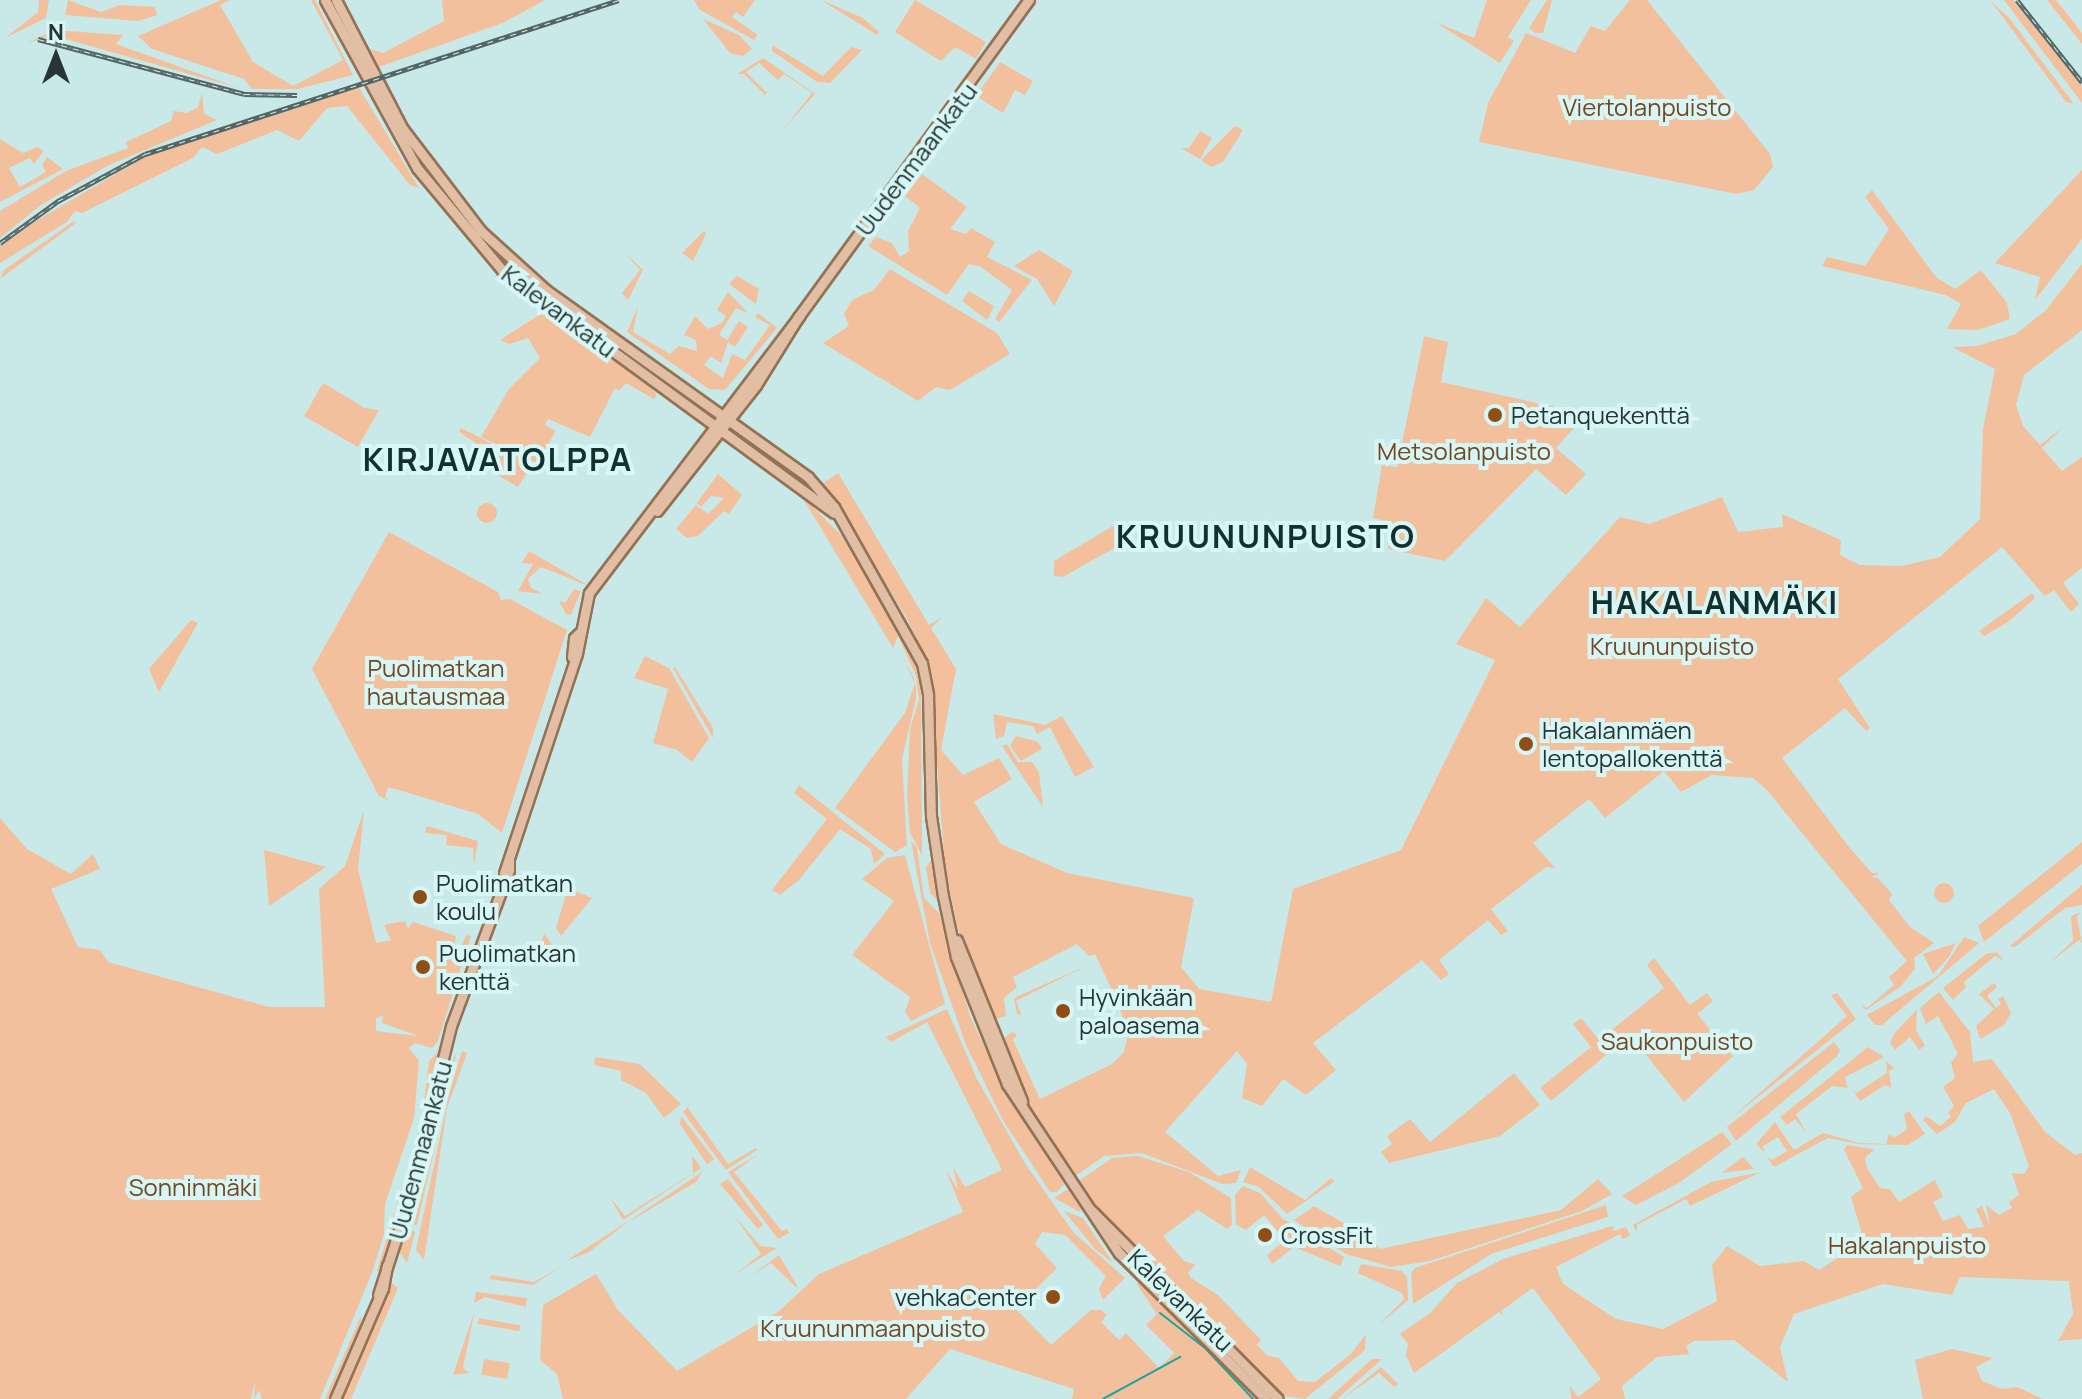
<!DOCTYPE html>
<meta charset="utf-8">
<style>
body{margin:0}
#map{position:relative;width:2082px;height:1399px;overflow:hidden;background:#c9e9e8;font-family:Manrope,sans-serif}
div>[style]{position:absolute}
.green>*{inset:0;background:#f2c09d;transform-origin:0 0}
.round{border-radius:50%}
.stream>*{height:2px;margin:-1px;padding:0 1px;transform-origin:1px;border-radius:1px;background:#19a5a2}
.roads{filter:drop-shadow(2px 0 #937255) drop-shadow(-2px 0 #937255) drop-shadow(0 2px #937255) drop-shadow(0 -2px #937255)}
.major>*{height:9px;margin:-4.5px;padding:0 4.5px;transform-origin:4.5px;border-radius:4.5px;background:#e1bea4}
.rail>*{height:5px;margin-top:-2.5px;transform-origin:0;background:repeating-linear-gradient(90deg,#d6f7f5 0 6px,#536564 0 12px);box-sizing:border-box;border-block:2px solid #536564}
.dots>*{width:22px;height:22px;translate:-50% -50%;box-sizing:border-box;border:4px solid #d6f7f5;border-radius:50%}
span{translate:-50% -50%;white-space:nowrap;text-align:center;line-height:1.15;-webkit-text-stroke:8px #d6f7f5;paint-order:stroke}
.park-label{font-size:24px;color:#764621}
.street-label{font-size:24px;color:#273433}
.poi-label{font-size:24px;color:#273433}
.left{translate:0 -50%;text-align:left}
.right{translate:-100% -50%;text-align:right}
.district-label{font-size:32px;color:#132f2e;font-weight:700;letter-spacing:2px}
.north{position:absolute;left:16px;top:16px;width:80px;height:80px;-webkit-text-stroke:6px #d6f7f5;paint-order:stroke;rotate:0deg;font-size:22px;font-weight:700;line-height:32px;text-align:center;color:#273433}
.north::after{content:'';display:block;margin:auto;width:28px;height:36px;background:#273433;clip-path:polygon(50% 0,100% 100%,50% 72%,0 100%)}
</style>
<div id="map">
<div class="green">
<i style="clip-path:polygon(39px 0,49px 0,46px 18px,5px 38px,38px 12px)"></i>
<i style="clip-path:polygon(68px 0,101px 12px,120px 5px,155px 7px,157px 15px,138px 21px,65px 15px)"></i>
<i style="clip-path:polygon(221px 0,230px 0,220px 5px,253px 62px,293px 86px,343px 60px,311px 0,315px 0,353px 75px,298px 89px,252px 89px,244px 79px,152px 49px,138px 36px)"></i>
<i style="clip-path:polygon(442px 0,545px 0,505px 22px,379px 67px,370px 49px,383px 53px,444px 21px)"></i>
<i style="clip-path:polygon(694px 0,755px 0,743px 17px,736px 12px,732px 17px,758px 35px,754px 40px,700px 10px)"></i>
<i style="clip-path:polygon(821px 0,863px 18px,879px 32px,877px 35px)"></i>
<i style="clip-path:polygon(915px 0,986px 42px,976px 59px,955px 47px,941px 61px,895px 32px)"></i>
<i style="clip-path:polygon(1487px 0,1531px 0,1508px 37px,1514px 41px,1500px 63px,1435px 22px,1474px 38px)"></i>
<i style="clip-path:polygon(1547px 0,1552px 0,1543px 33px,1535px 33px,1529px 28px)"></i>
<i style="clip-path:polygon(1630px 0,1647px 0,1770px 154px,1773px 167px,1754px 190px,1736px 194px,1479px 142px,1488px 103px,1526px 33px,1575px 53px,1591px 26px,1605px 31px)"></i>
<i style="clip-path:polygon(1990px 0,2010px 19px,2074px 104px,2066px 102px)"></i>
<i style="clip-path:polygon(2004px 0,2013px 0,2082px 86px,2082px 103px)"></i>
<i style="clip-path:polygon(2047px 0,2056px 0,2082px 33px,2082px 44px)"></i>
<i style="clip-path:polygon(703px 19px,739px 35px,752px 49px,743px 56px,730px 53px)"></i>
<i style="clip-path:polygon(54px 30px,123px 35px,116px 44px,239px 88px,51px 35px,26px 44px)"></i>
<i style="clip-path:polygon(777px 41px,774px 46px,823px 76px,851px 47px,862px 50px,830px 83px,817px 82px,772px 51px,772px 47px)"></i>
<i style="clip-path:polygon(763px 58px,815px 94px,782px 131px,812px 93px,784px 74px,778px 80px,759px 63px,746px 72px,766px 92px,770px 90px,761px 98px,764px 94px,744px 74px,737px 74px)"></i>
<i style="clip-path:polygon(1000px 62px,1033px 81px,1025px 95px,1015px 90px,1003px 113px,976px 96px)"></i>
<i style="clip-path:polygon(358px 86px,419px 188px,410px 185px,347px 106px,327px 108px,299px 141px,277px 130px,217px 154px,202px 147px,193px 158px,82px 213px,75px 211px,67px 222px,0 263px,0 246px,19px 231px,146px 156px)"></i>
<i style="clip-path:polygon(202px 93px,204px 114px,217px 120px,107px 166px,41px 205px,0 238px,0 211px,66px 171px,128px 148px,126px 142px,171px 121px,174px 111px,187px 113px,198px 107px)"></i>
<i style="clip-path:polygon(1235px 126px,1243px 130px,1223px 162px,1211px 167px,1201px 160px)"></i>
<i style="clip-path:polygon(1200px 131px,1212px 138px,1200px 159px,1181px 148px,1189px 148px)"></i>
<i style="clip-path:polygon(0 139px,23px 153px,37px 147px,44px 151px,34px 164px,30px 158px,9px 168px,20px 187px,46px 172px,42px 165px,47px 157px,63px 169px,0 202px)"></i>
<i style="clip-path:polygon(2082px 170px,2082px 239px,2035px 300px,2040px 277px,1995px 263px)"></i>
<i style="clip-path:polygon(922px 174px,967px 207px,950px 229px,966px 234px,971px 228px,995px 242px,987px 257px,1032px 280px,999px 322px,995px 319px,1012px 290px,981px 267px,969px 264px,947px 295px,868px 246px,876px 237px,892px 243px,900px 257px,909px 251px,908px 231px,920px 208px,905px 196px)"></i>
<i style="clip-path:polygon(1872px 190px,1936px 277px,1955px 289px,1981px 270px,2007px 303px,2010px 319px,1978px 330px,1947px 329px,1961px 304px,1946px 295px,1822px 266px,1827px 257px,1865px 266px,1889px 229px,1865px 197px)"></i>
<i style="clip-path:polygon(74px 221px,76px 223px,0 279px,4px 270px)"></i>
<i style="clip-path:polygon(704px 231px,706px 234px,693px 261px,682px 253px)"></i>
<i style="clip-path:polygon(1039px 250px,1073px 271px,1054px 306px,1037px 279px,1014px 266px)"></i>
<i style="clip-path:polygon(624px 252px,643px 270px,628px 300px,622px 293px,640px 270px)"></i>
<i style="clip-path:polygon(2082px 264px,2082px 330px,2024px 375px,2016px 405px,2023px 426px,2040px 445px,2063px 427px,2042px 448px,2062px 471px,2082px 457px,2082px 568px,2063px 583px,2079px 604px,2071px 612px,2054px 590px,2045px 596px,2002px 547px,1838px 679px,1870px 728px,1866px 731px,1845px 708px,1782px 758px,1849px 847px,1872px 873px,1880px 873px,1872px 877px,1878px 878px,1892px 894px,1889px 900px,1910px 927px,1934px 943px,1914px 958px,1915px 969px,1900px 987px,1866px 1010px,1860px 1004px,1867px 1008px,1894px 985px,1889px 977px,1907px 961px,1766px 789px,1753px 778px,1712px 775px,1681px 792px,1664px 771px,1605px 818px,1589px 799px,1533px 843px,1555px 868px,1546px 867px,1491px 909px,1508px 931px,1501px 935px,1488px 920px,1439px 960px,1449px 974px,1441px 980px,1422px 960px,1313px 1043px,1336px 1070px,1306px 1095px,1283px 1079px,1262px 1106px,1242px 1098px,1247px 1064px,1237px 1051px,1165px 1132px,1218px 1176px,1241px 1170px,1236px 1183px,1222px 1184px,1142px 1153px,1104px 1156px,1074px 1177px,1033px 1115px,1002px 1040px,1012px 1032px,1017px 1034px,1013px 1040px,1040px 1099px,1112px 1064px,1124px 1052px,1128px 1035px,1118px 1003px,1095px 954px,1089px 956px,1077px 944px,1013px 977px,1017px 987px,1004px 998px,1006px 1016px,993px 1020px,958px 929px,945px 869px,930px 668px,906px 617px,823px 483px,838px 473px,929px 625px,942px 617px,931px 628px,956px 669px,941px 750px,963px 775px,999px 758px,1012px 779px,974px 802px,1001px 844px,1067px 873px,1194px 898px,1181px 967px,1199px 989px,1271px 1002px,1293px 889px,1401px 850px,1495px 660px,1456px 644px,1486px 598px,1520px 627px,1620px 517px,1649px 524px,1722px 497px,1738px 532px,1783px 527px,1782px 514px,1841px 540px,1840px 555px,1860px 565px,1902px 566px,1940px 557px,1980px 519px,1983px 429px,1995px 369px,1952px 347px,1977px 346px,2016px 334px,2046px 310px)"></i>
<i style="clip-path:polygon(890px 269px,997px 333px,1010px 354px,950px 390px,936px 387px,918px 401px,823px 343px,849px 326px,844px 314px,852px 300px,874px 290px)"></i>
<i style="clip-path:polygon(737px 276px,759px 289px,756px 304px,729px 284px)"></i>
<i style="clip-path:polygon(969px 291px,994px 306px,987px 320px,962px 301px)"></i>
<i style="clip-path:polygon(728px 292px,748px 313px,736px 308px,719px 335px,727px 340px,739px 321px,748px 327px,735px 347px,728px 342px,721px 363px,711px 356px,704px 365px,723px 378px,732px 354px,745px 360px,770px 325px,755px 317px,758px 313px,777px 328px,725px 390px,709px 389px,627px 332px,638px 306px,633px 332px,670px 354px,679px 346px,697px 351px,696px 340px,684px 335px,695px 316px,708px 329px,722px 323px,726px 316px,717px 310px)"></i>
<i style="clip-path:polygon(542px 313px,637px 371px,657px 395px,654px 399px,626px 383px,619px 391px,615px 388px,590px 437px,548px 419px,545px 425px,556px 431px,537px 463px,481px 437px,509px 389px,540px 358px,528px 338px,509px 344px,500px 340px)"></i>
<i style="clip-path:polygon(1424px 336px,1448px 342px,1441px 382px,1578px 412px,1576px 426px,1556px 448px,1586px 474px,1566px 495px,1536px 469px,1445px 561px,1388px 549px,1393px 523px,1373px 518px,1382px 465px,1397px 467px)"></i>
<i style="clip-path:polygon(323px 383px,365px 408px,379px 410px,358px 447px,304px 416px)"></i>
<i style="clip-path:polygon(461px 428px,532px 464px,518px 487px,477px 463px,485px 449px,459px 432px)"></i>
<i style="clip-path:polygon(718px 474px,742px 495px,729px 514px,724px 511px,698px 536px,687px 538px,676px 529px,696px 505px,708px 514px,724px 498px,711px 496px,701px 507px,697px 503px)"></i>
<i style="clip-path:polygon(801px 495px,842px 536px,915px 658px,921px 694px,922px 855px,910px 833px,907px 796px,910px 729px,919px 700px,916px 676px,898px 636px,893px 648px)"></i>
<i class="round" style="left:477px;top:503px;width:20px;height:20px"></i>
<i style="clip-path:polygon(1113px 526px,1123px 543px,1063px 577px,1054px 576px,1054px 561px)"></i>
<i style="clip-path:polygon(389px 532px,498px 592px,501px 600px,510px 599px,567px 630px,502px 833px,478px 814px,402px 791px,388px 787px,385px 797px,389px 801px,379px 796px,312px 669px)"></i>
<i style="clip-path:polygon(529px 551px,586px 584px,586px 585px,541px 567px,528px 579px,531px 588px,543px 594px,518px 591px,533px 564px,522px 563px)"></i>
<i style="clip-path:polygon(574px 589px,581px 591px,571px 615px,566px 614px,559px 601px,565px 603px)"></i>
<i style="clip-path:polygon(2032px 593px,2035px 598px,2008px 622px,1984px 636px,1979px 631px)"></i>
<i style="clip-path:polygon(191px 620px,198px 623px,159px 692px,149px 669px)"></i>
<i style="clip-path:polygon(900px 652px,914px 678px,916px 688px,916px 698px,902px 759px,907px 845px,895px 852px,835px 808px,905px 713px,915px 683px)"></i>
<i style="clip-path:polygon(645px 656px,669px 668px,709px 738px,692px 762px,677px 750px,653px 743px,668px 689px,634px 678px)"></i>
<i style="clip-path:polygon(675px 667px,713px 728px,713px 738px,673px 668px)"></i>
<i style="clip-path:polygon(993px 714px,1045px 725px,1062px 716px,1094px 767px,1075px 777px,1050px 727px,1037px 734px,1033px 726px,1007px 722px,1004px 736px,996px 739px)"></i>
<i style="clip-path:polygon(1016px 736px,1038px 742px,1042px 749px,1021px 761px,1010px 746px)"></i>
<i style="clip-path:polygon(1007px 744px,1018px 762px,1032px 762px,1039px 772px,1043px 807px,1002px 746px)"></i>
<i style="clip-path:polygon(799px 785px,885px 854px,874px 864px,871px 849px,840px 829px,799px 880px,780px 895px,772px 890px,827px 819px,794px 793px)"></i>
<i style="clip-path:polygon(evenodd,364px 810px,358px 869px,376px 943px,391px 940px,384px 925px,405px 921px,408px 928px,413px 922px,456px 936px,454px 946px,461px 948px,466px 935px,471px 936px,438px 1041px,432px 1048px,415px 1043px,409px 1048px,419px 1061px,414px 1118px,385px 1204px,384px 1234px,373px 1270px,320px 1399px,262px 1399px,259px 1390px,254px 1399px,255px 1381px,251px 1399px,0 1399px,0 818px,27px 849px,71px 874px,93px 854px,100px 869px,51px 889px,78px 947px,100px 950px,108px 962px,269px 1007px,325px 1007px,319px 889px,345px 866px,364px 810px,383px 1015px,382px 1023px,419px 1036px,376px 1031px,376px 1019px,383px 1015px)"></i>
<i style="clip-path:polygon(427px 826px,478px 841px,474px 866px,473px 848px,446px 845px,447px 835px,425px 833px)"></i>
<i style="clip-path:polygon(911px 841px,917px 848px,924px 898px,939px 913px,970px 1016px,1004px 1089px,1064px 1184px,1057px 1192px,1050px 1192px,1004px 1122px,966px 1045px,930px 943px)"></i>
<i style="clip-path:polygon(2082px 842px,2082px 864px,1984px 942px,1978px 926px)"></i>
<i style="clip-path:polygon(264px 850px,326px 867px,269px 906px)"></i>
<i style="clip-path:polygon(905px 855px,945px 1004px,911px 1021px,905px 1012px,910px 997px,852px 955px,894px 901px,862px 879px,887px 858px)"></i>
<i style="clip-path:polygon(931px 861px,938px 901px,930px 893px,926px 867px)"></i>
<i class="round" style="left:1934px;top:883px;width:20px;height:20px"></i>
<i style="clip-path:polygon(2082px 885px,2082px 905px,2065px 908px,2015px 947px,2010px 946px)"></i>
<i style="clip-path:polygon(568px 888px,592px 898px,561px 936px,556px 928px)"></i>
<i style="clip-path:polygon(2081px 912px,2077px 917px,2082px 943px,2079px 940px,2049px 963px,2073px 941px,2071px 916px)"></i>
<i style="clip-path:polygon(544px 934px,554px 947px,534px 966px)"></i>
<i style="clip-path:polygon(1964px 937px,1979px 943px,1882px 1025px,1875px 1025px,1867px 1015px,1938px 976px)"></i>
<i style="clip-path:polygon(1956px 943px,1948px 958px,1933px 974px,1923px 954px)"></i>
<i style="clip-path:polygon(1997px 952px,2004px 961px,1995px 956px,1964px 982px,1966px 987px,1953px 1000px,1943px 988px,1986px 954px)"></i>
<i style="clip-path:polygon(1654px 958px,1690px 1005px,1707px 993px,1713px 1001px,1697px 1014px,1733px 1056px,1684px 1102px,1630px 1035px,1551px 1101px,1540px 1088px,1591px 1047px,1573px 1024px,1581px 1018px,1599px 1040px,1664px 988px,1647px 965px)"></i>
<i style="clip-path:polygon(1088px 965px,1016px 1001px,1022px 1016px,1017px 1014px,1014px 998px)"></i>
<i style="clip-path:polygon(1994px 983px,1997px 987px,1987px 996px,1996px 1008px,2001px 1004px,1998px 999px,2003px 996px,2011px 1013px,2004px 1025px,1980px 1039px,1976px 1026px,1994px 1009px,1979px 994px)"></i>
<i style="clip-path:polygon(1939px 992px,1970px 1032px,1973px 1062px,1992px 1059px,2045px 1132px,2075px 1155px,2082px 1153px,2082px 1339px,2058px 1341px,2073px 1314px,2069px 1281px,1960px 1277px,1952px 1295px,1883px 1284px,1794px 1314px,1780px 1347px,1788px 1382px,1734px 1340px,1694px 1341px,1686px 1346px,1689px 1354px,1657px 1357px,1622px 1386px,1625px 1399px,1571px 1399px,1570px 1386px,1578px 1397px,1601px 1379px,1533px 1288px,1501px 1311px,1504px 1316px,1499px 1312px,1414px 1373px,1406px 1356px,1408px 1344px,1400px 1334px,1430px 1313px,1457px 1283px,1503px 1259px,1612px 1226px,1614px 1231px,1626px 1227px,1630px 1236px,1623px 1239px,1620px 1234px,1556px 1267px,1563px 1284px,1616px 1319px,1663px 1329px,1717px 1301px,1712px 1265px,1727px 1246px,1760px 1266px,1804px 1261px,1819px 1270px,1864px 1241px,1851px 1197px,1863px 1188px,1844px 1150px,1847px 1145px,1874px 1149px,1865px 1158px,1867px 1168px,1880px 1188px,1890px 1189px,1899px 1202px,1935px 1180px,1943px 1197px,1933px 1202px,1943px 1221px,1960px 1215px,1968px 1229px,1984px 1227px,1976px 1209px,1982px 1206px,1990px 1226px,1986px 1205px,1999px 1215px,2012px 1208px,2009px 1202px,2019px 1195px,2012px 1173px,2024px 1174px,2029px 1166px,2010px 1113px,1994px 1089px,1966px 1103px,1955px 1122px,1937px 1134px,1923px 1120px,1926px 1116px,1940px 1126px,1951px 1117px,1948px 1112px,1954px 1106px,1943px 1087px,1955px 1078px,1951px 1063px,1958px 1053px,1938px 1016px,1926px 1024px,1920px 1008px)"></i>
<i style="clip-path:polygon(1837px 993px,1856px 1019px,1729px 1120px,1847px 1016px,1831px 995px)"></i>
<i style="clip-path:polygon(947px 1009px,977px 1079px,1026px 1165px,1074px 1233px,1125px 1278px,1103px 1300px,1099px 1289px,1106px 1276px,1065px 1235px,1042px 1232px,1035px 1244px,1057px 1268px,1016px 1309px,1051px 1345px,1091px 1310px,1101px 1310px,1107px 1315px,1101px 1322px,1119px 1340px,1126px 1333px,1159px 1368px,1174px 1353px,1146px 1325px,1157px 1314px,1136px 1283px,1141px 1283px,1260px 1399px,1072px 1399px,1074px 1389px,950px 1349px,906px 1399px,563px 1399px,557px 1374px,540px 1360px,543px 1305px,596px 1274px,618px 1310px,677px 1371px,778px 1312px,819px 1274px,963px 1212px,945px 1169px,958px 1190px,953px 1167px,965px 1187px,1002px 1170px,927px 1022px,891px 1042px,886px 1037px)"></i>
<i style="clip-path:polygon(1917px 1009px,1916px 1030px,1925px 1046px,1919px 1050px,1910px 1037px,1895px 1050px,1890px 1043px,1894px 1034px)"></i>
<i style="clip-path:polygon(1834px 1042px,1840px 1050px,1836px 1057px,1736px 1141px,1727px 1127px)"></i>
<i style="clip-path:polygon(1868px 1047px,1884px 1057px,1845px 1077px,1848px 1088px,1832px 1086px,1796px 1114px,1807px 1134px,1795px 1119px,1787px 1125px,1780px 1117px)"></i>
<i style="clip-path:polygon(442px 1048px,429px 1097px,423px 1112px,429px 1061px)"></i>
<i style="clip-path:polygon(457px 1051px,417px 1224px,414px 1226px,414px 1198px,445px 1078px)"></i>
<i style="clip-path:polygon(462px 1051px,467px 1053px,447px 1108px,424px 1260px,416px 1250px,449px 1094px)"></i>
<i style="clip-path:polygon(595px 1057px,640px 1064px,681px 1104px,664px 1118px,646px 1093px,621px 1080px,621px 1071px,594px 1065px)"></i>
<i style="clip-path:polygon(1886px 1061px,1894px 1068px,1889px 1071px,1891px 1088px,1885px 1085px,1860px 1101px,1852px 1089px,1856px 1093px,1887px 1073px)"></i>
<i style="clip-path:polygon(1514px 1073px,1540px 1105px,1500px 1136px,1389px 1163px,1381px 1152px,1392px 1144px,1387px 1136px,1410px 1119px,1430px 1142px)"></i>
<i style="clip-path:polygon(693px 1101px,688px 1108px,728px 1164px,756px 1148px,757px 1150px,726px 1170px,683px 1112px)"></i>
<i style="clip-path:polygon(1909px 1111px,1925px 1134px,1908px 1145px,1859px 1144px,1828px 1138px,1774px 1167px,1767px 1157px,1773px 1160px,1787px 1151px,1778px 1137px,1763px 1146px,1764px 1152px,1756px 1144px,1775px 1122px,1794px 1150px,1823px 1133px,1859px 1143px,1887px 1144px,1888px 1135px,1896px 1137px,1907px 1129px,1904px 1114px)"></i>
<i style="clip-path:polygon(681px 1116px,714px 1159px,707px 1164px,680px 1124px)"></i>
<i style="clip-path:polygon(1722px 1132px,1732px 1144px,1679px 1183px,1636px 1205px,1622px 1196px)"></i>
<i style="clip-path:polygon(759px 1154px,734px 1172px,782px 1231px,787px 1229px,789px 1233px,778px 1239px,728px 1172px)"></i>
<i style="clip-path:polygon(692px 1155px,701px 1168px,623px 1220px,609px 1196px,625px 1216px,693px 1173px)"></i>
<i style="clip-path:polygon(1138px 1156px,1189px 1172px,1231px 1198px,1232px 1225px,1227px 1229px,1198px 1210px,1163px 1236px,1184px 1261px,1196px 1265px,1188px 1272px,1191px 1278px,1218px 1295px,1261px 1340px,1257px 1345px,1268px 1356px,1279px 1358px,1298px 1381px,1315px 1382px,1351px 1354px,1366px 1334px,1365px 1350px,1305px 1399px,1284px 1396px,1113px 1227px,1077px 1182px,1112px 1158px)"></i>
<i style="clip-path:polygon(1743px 1157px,1754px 1169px,1722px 1173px,1741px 1158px)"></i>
<i style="clip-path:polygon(1250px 1167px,1305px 1200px,1331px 1178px,1335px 1181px,1287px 1214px,1259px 1187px,1243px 1182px)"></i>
<i style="clip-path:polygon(408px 1168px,404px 1194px,379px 1272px,377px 1271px)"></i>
<i style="clip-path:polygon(702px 1172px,696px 1182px,632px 1220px,632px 1219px)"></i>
<i style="clip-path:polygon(1761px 1172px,1690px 1206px,1686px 1199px,1637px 1225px,1637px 1232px,1633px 1225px,1711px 1182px)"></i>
<i style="clip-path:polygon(728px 1179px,763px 1225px,758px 1229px,720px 1184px)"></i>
<i style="clip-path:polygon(1598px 1179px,1612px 1194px,1582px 1211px,1430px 1261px,1391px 1267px,1346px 1254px,1294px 1220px,1314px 1206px,1372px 1239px,1380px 1249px,1561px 1210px)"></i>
<i style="clip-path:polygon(1243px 1186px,1260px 1193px,1282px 1218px,1344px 1257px,1340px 1266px,1294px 1247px,1272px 1264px,1267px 1255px,1285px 1240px,1264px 1215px,1246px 1230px,1236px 1225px,1235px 1195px)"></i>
<i style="clip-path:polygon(1068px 1189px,1081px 1209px,1080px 1212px,1054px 1198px)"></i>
<i style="clip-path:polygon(1606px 1205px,1608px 1217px,1491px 1254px,1413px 1304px,1411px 1273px,1415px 1268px)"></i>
<i style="clip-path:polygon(1064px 1211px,1083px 1218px,1113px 1263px,1095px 1249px)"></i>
<i style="clip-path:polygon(733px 1214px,760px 1246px,777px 1248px,735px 1274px,761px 1254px)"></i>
<i style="clip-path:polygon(628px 1222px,589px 1252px,566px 1261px,627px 1222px)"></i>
<i style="clip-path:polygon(409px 1228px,415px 1232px,407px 1263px,399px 1251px)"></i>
<i style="clip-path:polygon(779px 1255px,796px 1284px,798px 1289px,771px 1263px,749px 1277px)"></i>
<i style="clip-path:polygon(1361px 1264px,1402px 1271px,1407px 1277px,1408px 1300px,1379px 1325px,1404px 1299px,1402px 1293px,1358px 1273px)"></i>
<i style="clip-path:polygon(564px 1265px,533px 1285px,489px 1279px,492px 1275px,534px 1282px)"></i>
<i style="clip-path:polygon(388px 1280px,398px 1288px,351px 1399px,340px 1399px)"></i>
<i style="clip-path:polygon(476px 1292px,527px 1298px,526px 1307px,485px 1297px,474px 1303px)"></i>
<i style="clip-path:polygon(475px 1310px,463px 1368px,469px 1373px,453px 1375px)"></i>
<i style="clip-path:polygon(361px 1316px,360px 1331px,338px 1384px,330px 1399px,325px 1399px)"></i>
<i style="left:479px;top:1318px;width:42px;height:6px;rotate:10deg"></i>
<i style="clip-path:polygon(1952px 1349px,1993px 1358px,1976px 1367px,1982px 1381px,2002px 1389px,2017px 1387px,2043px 1399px,1923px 1399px,1915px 1360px)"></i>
<i style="left:484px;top:1359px;width:26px;height:16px;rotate:9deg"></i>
<i style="clip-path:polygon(1372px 1359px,1382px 1359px,1337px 1399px,1328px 1399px)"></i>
<i style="clip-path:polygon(1381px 1367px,1398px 1384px,1394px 1387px,1379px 1373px,1342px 1399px)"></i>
</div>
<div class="stream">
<i style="left:1160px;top:1313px;width:57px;rotate:37.9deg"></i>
<i style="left:1205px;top:1348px;width:70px;rotate:46.7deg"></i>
<i style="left:1103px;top:1399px;width:88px;rotate:-28.6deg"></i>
</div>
<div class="roads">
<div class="major">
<i style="left:325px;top:0;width:192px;rotate:61.3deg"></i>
<i style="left:417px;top:168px;width:133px;rotate:50.2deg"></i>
<i style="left:502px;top:270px;width:411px;rotate:36.2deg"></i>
<i style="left:336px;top:0;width:145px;rotate:62.6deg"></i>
<i style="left:403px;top:129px;width:128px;rotate:52.6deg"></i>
<i style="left:481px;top:231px;width:88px;rotate:42.2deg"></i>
<i style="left:546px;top:290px;width:322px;rotate:35.5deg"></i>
<i style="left:808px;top:477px;width:40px;rotate:49deg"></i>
<i style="left:834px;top:507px;width:179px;rotate:60.6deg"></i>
<i style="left:922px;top:663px;width:33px;rotate:79deg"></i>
<i style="left:928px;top:695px;width:121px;rotate:88.6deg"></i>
<i style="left:931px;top:816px;width:81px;rotate:81.5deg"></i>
<i style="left:943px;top:896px;width:62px;rotate:78deg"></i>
<i style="left:956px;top:957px;width:137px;rotate:68.1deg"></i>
<i style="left:1007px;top:1084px;width:203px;rotate:56.5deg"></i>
<i style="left:1119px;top:1253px;width:207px;rotate:44.8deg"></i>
<i style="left:657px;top:511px;width:160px;rotate:-51.8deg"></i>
<i style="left:756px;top:385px;width:81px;rotate:-58.1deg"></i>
<i style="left:799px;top:316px;width:391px;rotate:-54deg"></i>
<i style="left:572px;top:657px;width:19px;rotate:-84deg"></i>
<i style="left:574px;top:638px;width:8px;rotate:-45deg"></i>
<i style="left:504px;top:873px;width:232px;rotate:-71.6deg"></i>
<i style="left:577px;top:653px;width:61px;rotate:-78.7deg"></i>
<i style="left:589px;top:593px;width:348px;rotate:-52.8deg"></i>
<i style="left:957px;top:940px;width:174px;rotate:68deg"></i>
<i style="left:1092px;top:1211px;width:264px;rotate:45.3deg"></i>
<i style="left:378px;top:1295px;width:95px;rotate:-72.1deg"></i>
<i style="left:407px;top:1205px;width:184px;rotate:-76.2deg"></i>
<i style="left:451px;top:1026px;width:166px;rotate:-69.6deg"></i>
<i style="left:509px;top:870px;width:11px;rotate:-90deg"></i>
<i style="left:335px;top:1399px;width:121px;rotate:-66.6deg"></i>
<i style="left:383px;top:1288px;width:23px;rotate:-80deg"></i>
</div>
</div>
<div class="rail">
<i style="left:2017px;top:0;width:105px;rotate:51.6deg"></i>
<i style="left:38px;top:39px;width:213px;rotate:14.9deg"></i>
<i style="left:244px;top:94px;width:53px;rotate:1.1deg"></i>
<i style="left:0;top:243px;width:72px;rotate:-35.9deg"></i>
<i style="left:58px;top:201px;width:99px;rotate:-28.4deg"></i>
<i style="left:145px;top:154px;width:498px;rotate:-18deg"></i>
</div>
<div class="dots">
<i style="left:1495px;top:415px;background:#8e4e16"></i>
<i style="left:1526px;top:744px;background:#8e4e16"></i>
<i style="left:420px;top:897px;background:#8e4e16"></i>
<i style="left:423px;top:967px;background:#8e4e16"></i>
<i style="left:1063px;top:1011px;background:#8e4e16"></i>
<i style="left:1265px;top:1235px;background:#8e4e16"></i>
<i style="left:1053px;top:1297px;background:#8e4e16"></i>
</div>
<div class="park-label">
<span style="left:1647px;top:107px">Viertolanpuisto</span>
<span style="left:1464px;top:451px">Metsolanpuisto</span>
<span style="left:1672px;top:646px">Kruununpuisto</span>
<span style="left:436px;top:682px">Puolimatkan<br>hautausmaa</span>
<span style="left:1677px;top:1041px">Saukonpuisto</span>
<span style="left:193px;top:1187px">Sonninmäki</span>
<span style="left:1907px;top:1245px">Hakalanpuisto</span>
<span style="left:873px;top:1328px">Kruununmaanpuisto</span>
</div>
<div class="street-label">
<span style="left:916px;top:159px;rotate:-53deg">Uudenmaankatu</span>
<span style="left:559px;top:311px;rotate:37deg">Kalevankatu</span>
<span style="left:420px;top:1150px;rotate:-75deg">Uudenmaankatu</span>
<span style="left:1181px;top:1300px;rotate:44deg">Kalevankatu</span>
</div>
<div class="poi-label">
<span class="left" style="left:1511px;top:415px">Petanquekenttä</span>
<span class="left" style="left:1542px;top:744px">Hakalanmäen<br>lentopallokenttä</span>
<span class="left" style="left:436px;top:897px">Puolimatkan<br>koulu</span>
<span class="left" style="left:439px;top:967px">Puolimatkan<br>kenttä</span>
<span class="left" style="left:1079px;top:1011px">Hyvinkään<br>paloasema</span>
<span class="left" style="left:1281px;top:1235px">CrossFit</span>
<span class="right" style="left:1037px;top:1297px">vehkaCenter</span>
</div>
<div class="district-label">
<span style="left:498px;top:459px">KIRJAVATOLPPA</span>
<span style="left:1266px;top:536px">KRUUNUNPUISTO</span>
<span style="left:1715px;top:602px">HAKALANMÄKI</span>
</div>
<div class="north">N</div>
</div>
